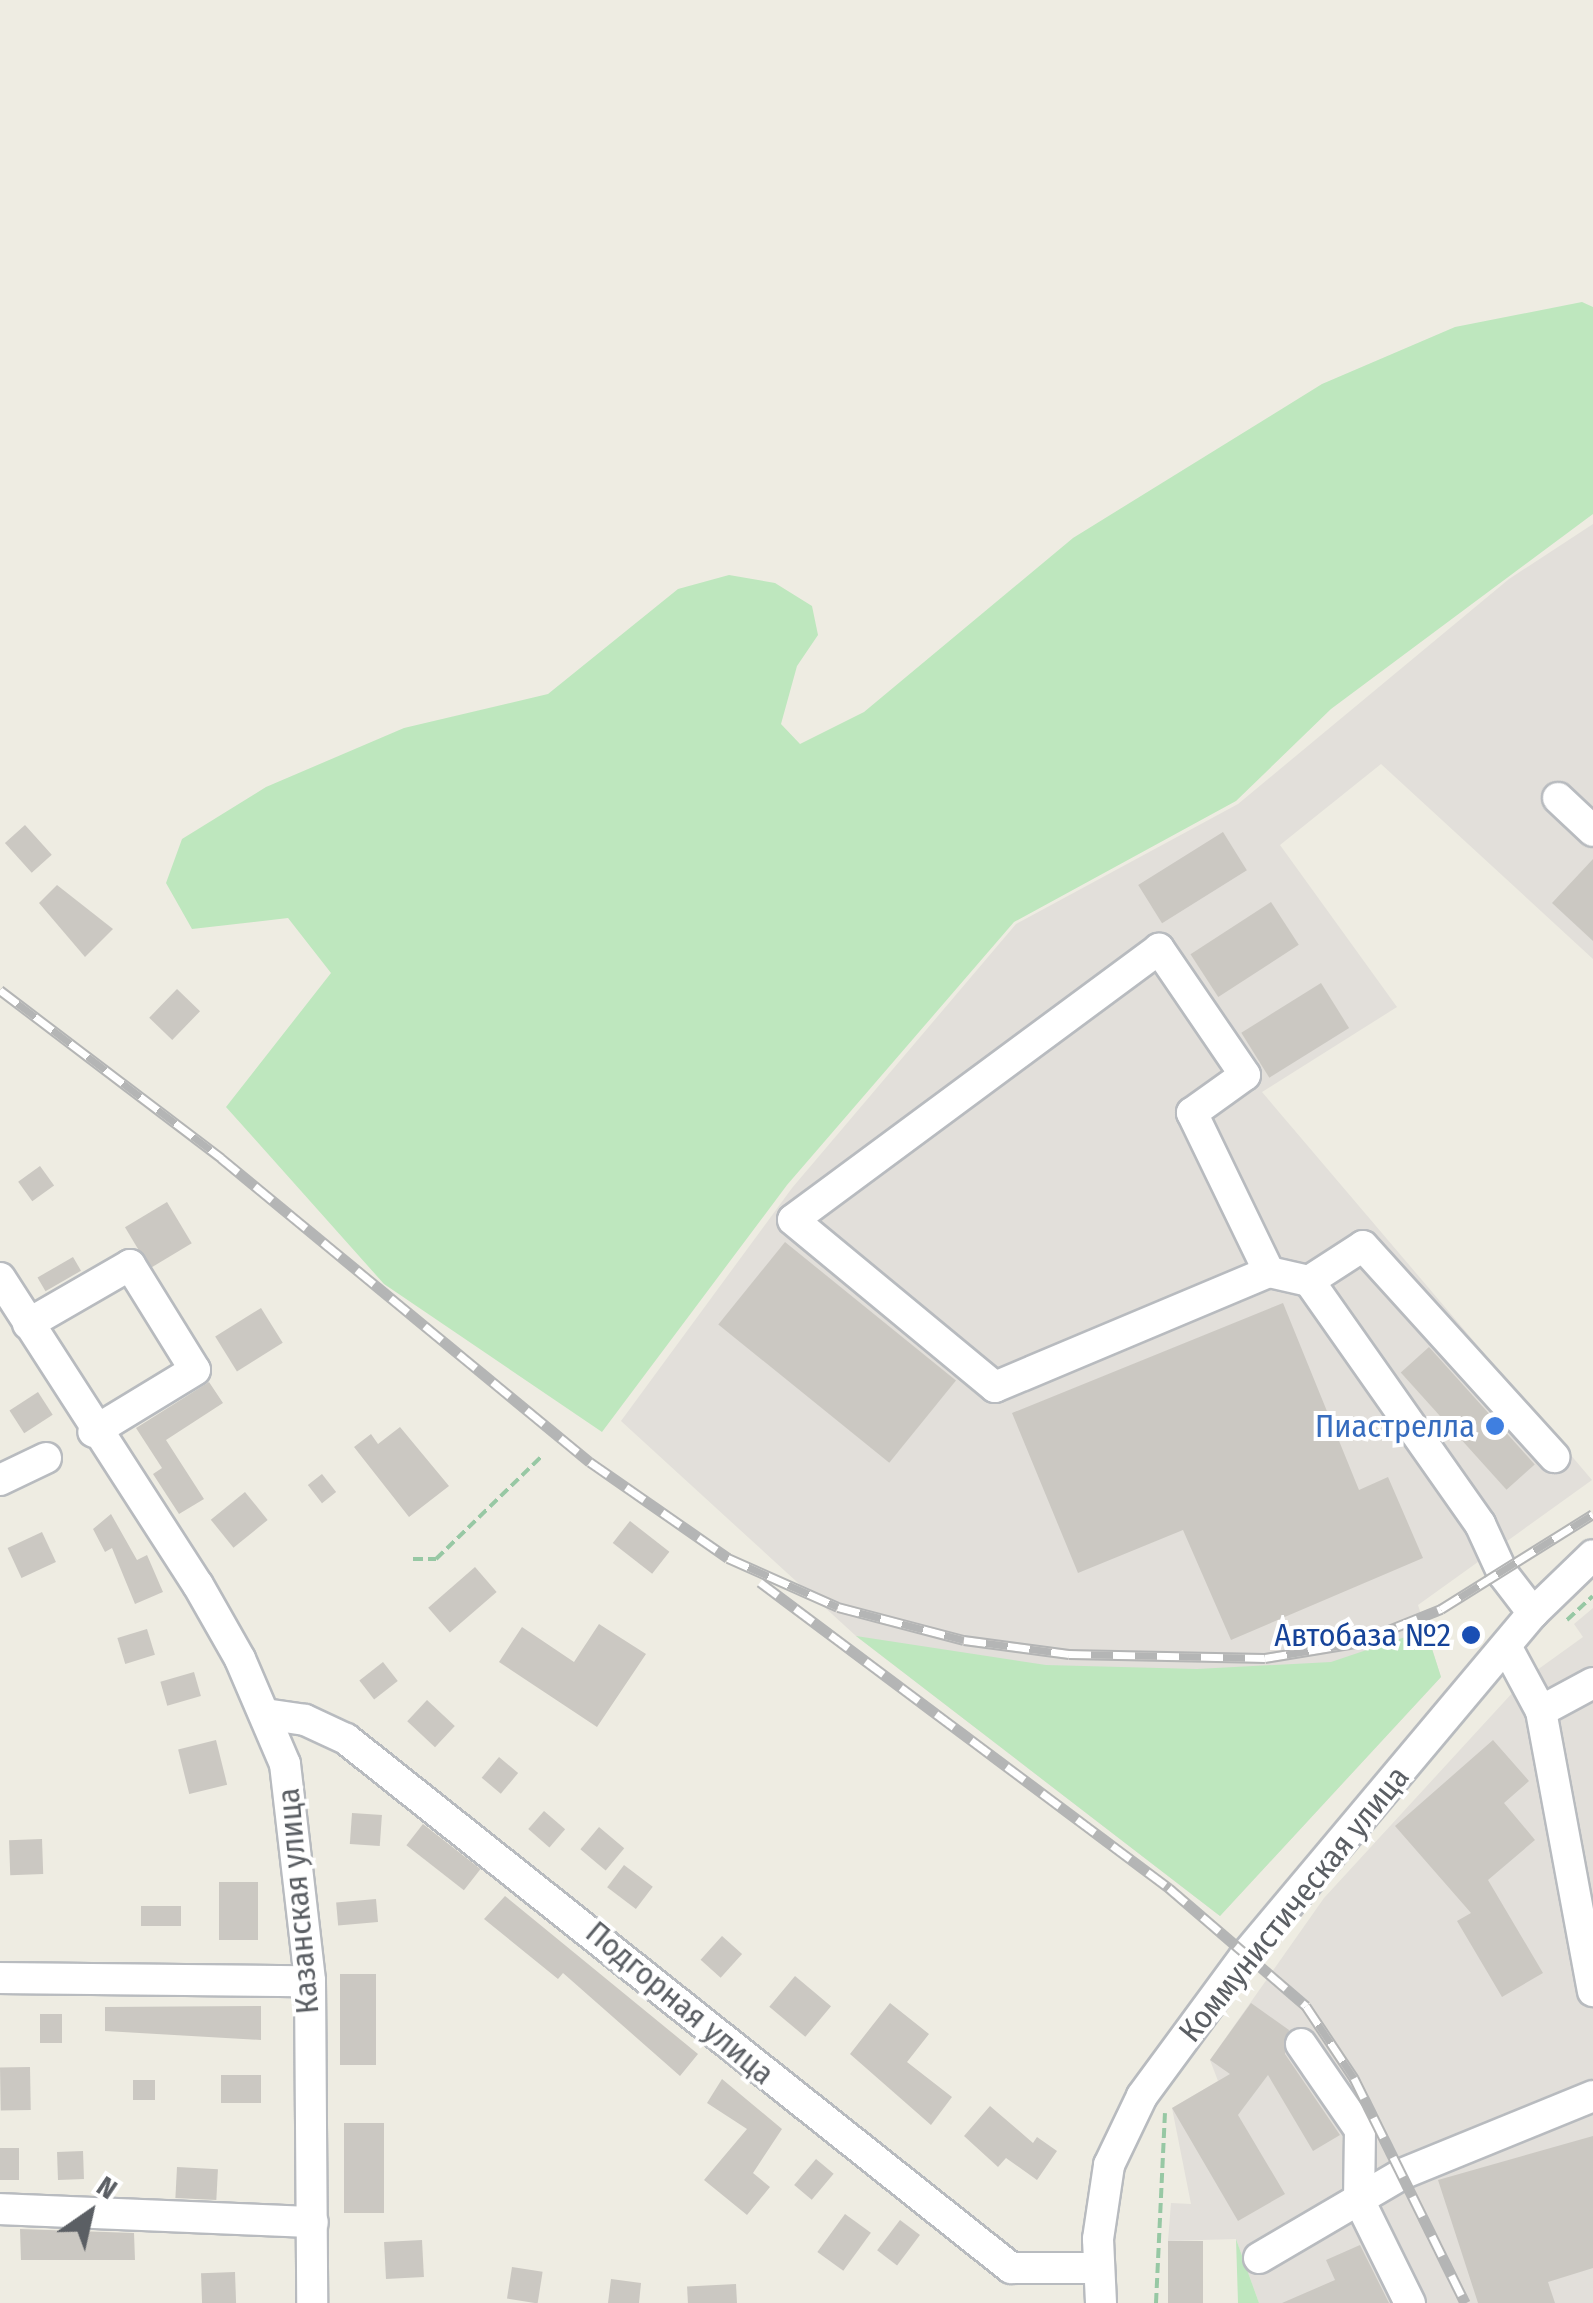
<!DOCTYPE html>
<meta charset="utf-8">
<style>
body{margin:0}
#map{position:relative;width:1593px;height:2303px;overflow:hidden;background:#eeece2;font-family:"Fira Sans Condensed",sans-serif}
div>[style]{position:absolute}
.industrial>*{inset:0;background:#e2dfda}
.green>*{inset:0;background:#bee7be}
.building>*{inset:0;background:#cbc8c2;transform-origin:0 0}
.path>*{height:4px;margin-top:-2px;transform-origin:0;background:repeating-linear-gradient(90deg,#97c8a4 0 10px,transparent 0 15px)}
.roads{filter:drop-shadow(2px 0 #b8bbbf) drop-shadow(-2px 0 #b8bbbf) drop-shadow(0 2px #b8bbbf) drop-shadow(0 -2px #b8bbbf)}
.minor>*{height:30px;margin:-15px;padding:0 15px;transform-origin:15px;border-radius:15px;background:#fff}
.rail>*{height:11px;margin-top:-5.5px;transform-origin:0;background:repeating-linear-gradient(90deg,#fff 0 22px,#b4b5b5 0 44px);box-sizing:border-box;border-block:2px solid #b4b5b5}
.dots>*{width:28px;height:28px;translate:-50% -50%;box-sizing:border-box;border:5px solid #fff;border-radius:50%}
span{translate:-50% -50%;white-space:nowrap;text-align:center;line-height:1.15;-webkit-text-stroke:8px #fff;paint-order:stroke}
.shop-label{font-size:32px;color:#366cbe}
.right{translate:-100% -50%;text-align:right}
.transit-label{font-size:32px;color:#164399}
.street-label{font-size:32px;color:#5b5f64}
.north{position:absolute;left:40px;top:2163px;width:100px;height:100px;-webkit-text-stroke:8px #fff;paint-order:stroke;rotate:34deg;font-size:28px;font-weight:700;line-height:40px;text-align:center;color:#5b5f64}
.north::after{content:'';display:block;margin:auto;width:35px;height:45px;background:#5b5f64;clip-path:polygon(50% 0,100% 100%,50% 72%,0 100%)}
</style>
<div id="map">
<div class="industrial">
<i style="clip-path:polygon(1593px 524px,1593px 959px,1381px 764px,1280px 845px,1397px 1007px,1262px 1092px,1592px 1480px,1418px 1605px,1441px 1677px,1220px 1916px,856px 1636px,621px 1421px,792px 1188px,1016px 924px,1238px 804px,1509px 579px)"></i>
<i style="clip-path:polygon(1593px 1608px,1593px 2303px,1259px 2303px,1236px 2239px,1168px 2241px,1171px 2203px,1191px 2204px,1172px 2108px,1218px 2081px,1210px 2060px,1324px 1898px,1526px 1678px,1583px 1637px,1574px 1624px)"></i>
</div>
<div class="green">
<i style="clip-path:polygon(1582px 302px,1593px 307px,1593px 514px,1331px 709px,1236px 801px,1014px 922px,787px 1185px,602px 1432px,384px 1284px,226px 1107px,331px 973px,288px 918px,192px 929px,166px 883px,182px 839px,266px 787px,404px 728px,548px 694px,678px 589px,729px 575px,775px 583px,812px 606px,818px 635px,797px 666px,781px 724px,800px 744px,864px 712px,1073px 538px,1322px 384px,1455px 327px)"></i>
<i style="clip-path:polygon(1426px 1630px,1441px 1677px,1220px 1916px,856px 1636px,1046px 1665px,1197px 1669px,1331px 1662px)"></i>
<i style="clip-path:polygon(1236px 2239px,1259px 2303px,1238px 2303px)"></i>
</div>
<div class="building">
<i style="left:25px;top:825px;width:40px;height:27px;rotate:48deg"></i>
<i style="left:1223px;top:832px;width:45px;height:100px;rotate:58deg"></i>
<i style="clip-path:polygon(1593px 859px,1593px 941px,1552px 903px)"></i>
<i style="clip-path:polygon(57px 885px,113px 929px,85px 957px,39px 903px)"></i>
<i style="left:1271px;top:902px;width:51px;height:96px;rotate:57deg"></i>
<i style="left:1321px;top:983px;width:53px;height:94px;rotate:58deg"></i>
<i style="left:177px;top:989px;width:32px;height:40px;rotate:44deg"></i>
<i style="left:40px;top:1166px;width:24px;height:27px;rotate:54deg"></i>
<i style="left:167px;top:1202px;width:48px;height:49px;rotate:59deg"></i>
<i style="left:785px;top:1242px;width:220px;height:106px;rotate:39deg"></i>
<i style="left:73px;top:1257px;width:16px;height:41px;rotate:60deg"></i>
<i style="clip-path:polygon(1283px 1303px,1359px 1490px,1388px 1477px,1423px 1558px,1231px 1640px,1183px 1530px,1078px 1573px,1012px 1413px)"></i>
<i style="left:261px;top:1308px;width:41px;height:54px;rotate:58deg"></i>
<i style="left:1429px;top:1347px;width:158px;height:38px;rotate:48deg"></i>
<i style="clip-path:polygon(209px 1382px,223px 1403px,166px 1440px,204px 1499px,179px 1514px,153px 1474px,162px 1468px,136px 1428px)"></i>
<i style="left:38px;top:1392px;width:27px;height:34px;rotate:57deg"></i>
<i style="clip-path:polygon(400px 1427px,449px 1486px,409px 1517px,354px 1447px,371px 1434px,378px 1444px)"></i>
<i style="left:322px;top:1474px;width:23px;height:18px;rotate:52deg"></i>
<i style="left:245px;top:1492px;width:36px;height:44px;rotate:51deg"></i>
<i style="clip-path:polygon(111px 1514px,137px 1560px,147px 1555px,163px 1592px,135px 1604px,112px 1548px,105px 1552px,93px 1529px)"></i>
<i style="left:630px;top:1521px;width:50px;height:28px;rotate:38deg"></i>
<i style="left:42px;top:1532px;width:33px;height:38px;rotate:65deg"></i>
<i style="left:475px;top:1567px;width:33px;height:62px;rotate:49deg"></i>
<i style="clip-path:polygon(599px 1624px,646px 1654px,597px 1727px,499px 1662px,522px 1627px,574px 1662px)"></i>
<i style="left:147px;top:1629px;width:27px;height:31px;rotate:73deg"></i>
<i style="left:383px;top:1662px;width:24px;height:30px;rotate:52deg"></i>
<i style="left:194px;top:1672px;width:25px;height:35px;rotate:74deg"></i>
<i style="left:427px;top:1700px;width:38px;height:29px;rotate:43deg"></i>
<i style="left:216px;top:1740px;width:46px;height:39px;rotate:76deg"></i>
<i style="clip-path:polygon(1493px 1740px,1529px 1781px,1504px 1803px,1535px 1840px,1488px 1880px,1543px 1973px,1502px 1997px,1457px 1921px,1471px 1913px,1395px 1826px)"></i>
<i style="left:499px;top:1757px;width:25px;height:27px;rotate:40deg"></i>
<i style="left:544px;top:1811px;width:28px;height:24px;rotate:41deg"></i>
<i style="left:352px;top:1813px;width:30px;height:31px;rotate:4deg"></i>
<i style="left:423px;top:1824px;width:73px;height:27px;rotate:38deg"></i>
<i style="left:599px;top:1827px;width:33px;height:29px;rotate:40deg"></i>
<i style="left:42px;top:1839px;width:35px;height:33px;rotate:88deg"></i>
<i style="left:624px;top:1865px;width:36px;height:28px;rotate:37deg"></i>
<i style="left:219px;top:1882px;width:39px;height:58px"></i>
<i style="clip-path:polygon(505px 1896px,698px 2054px,680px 2076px,563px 1973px,558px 1979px,484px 1919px)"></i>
<i style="left:376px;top:1899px;width:23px;height:40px;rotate:85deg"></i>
<i style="left:141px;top:1906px;width:40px;height:20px"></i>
<i style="left:722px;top:1936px;width:27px;height:32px;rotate:42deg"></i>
<i style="left:340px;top:1974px;width:36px;height:91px"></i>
<i style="left:795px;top:1976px;width:47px;height:40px;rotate:40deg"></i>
<i style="clip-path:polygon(890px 2003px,929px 2034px,907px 2062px,952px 2097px,931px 2125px,850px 2054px)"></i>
<i style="clip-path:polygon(1251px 2003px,1289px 2030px,1285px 2054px,1340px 2135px,1313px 2151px,1268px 2075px,1238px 2115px,1285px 2194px,1238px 2221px,1172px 2108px,1230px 2074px,1210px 2060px)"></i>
<i style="clip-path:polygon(261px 2006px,261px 2040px,105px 2031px,105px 2007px)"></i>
<i style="left:40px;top:2014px;width:22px;height:29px"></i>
<i style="left:30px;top:2067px;width:43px;height:30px;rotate:89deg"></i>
<i style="left:261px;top:2075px;width:28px;height:40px;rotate:90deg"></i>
<i style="clip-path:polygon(722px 2079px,782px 2129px,753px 2173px,770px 2187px,747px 2215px,704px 2180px,747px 2129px,707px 2103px)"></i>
<i style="left:133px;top:2080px;width:22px;height:20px"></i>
<i style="clip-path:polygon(990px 2106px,1033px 2143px,1037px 2137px,1057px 2151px,1037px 2180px,1006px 2158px,998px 2167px,964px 2136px)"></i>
<i style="left:344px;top:2123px;width:40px;height:90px"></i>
<i style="clip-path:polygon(1593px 2136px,1593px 2268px,1548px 2282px,1555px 2303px,1478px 2303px,1438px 2180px)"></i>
<i style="left:0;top:2148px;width:19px;height:32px"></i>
<i style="left:83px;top:2151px;width:28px;height:26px;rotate:88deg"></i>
<i style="left:816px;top:2159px;width:23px;height:34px;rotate:40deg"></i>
<i style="left:177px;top:2167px;width:41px;height:31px;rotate:3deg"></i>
<i style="left:845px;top:2214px;width:32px;height:47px;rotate:36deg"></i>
<i style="left:900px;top:2220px;width:25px;height:38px;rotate:37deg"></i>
<i style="clip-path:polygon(20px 2229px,134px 2233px,135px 2260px,21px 2260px)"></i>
<i style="left:422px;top:2240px;width:37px;height:38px;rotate:87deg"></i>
<i style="left:1168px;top:2241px;width:35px;height:62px"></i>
<i style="clip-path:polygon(1360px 2245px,1389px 2303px,1282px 2303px,1335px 2280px,1326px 2260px)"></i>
<i style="left:512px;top:2267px;width:31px;height:32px;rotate:9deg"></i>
<i style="left:235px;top:2272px;width:31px;height:34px;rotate:88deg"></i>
<i style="clip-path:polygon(611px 2279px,641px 2283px,639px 2303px,608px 2303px)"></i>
<i style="left:736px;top:2284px;width:19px;height:49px;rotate:87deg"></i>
</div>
<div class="path">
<i style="left:413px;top:1559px;width:23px"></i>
<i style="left:436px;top:1559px;width:149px;rotate:-44.2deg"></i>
<i style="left:1567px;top:1620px;width:35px;rotate:-43deg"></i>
<i style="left:1156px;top:2303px;width:190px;rotate:-87.3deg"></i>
</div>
<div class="roads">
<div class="minor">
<i style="left:1558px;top:798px;width:48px;rotate:43.3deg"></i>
<i style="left:1269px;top:1272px;width:177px;rotate:-115.8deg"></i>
<i style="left:1192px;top:1113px;width:65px;rotate:-35.6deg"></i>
<i style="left:1245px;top:1075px;width:153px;rotate:-124.3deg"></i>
<i style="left:1159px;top:949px;width:455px;rotate:143.5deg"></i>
<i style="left:793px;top:1220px;width:262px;rotate:39.6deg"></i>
<i style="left:995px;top:1387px;width:297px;rotate:-22.8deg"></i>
<i style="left:1269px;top:1272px;width:41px;rotate:12.7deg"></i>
<i style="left:0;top:1278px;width:365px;rotate:57.2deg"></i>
<i style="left:198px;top:1585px;width:85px;rotate:60.4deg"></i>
<i style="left:240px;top:1659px;width:114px;rotate:66.8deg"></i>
<i style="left:285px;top:1764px;width:218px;rotate:83.4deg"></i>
<i style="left:310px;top:1981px;width:322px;rotate:89.6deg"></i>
<i style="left:28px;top:1324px;width:118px;rotate:-30deg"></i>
<i style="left:130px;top:1265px;width:123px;rotate:58.2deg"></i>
<i style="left:195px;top:1370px;width:119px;rotate:148.7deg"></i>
<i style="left:0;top:1480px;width:51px;rotate:-25.6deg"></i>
<i style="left:1533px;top:1613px;width:49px;rotate:-127.6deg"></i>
<i style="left:1503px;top:1574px;width:55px;rotate:-114.7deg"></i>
<i style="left:1480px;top:1524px;width:297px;rotate:-125.1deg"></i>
<i style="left:1309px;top:1281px;width:64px;rotate:-32.9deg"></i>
<i style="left:1363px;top:1246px;width:285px;rotate:47.8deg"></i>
<i style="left:1506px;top:1646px;width:74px;rotate:61.7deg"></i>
<i style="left:1541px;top:1711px;width:285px;rotate:79.5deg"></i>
<i style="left:1541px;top:1711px;width:59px;rotate:-28.3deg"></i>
<i style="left:265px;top:1714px;width:40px;rotate:8.5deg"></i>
<i style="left:305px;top:1720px;width:45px;rotate:24.9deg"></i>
<i style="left:346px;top:1739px;width:850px;rotate:38.5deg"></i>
<i style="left:1011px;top:2268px;width:87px"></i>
<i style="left:0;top:1978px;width:310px;rotate:0.6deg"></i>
<i style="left:1301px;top:2044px;width:104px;rotate:55.5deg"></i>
<i style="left:1360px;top:2130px;width:70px;rotate:90.8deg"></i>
<i style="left:1359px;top:2200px;width:115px;rotate:63.7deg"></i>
<i style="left:0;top:2209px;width:313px;rotate:2.4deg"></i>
<i style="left:1259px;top:2258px;width:166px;rotate:-30.4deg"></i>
<i style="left:1402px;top:2174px;width:206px;rotate:-22.2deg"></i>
<i style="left:1101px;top:2303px;width:64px;rotate:-92.7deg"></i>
<i style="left:1098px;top:2239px;width:75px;rotate:-81.5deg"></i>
<i style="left:1109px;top:2165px;width:76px;rotate:-64.4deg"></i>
<i style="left:1142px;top:2096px;width:174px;rotate:-53.7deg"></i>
<i style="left:1245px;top:1956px;width:448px;rotate:-50deg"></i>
<i style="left:1533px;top:1613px;width:83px;rotate:-44deg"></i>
</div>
</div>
<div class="rail">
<i style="left:0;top:990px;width:278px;rotate:37.2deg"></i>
<i style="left:221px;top:1158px;width:478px;rotate:39.5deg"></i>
<i style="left:590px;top:1462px;width:168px;rotate:34.8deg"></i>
<i style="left:728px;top:1558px;width:120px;rotate:24deg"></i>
<i style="left:838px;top:1607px;width:130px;rotate:14.7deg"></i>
<i style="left:964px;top:1640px;width:106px;rotate:7.6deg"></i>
<i style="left:1069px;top:1654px;width:196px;rotate:1.2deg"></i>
<i style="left:1265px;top:1658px;width:92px;rotate:-9.4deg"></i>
<i style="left:1356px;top:1643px;width:92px;rotate:-21.8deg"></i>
<i style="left:1441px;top:1609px;width:179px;rotate:-32deg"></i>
<i style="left:760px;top:1582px;width:511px;rotate:36.8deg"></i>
<i style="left:1169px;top:1888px;width:181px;rotate:40.7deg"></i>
<i style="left:1306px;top:2006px;width:87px;rotate:56.3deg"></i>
<i style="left:1354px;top:2078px;width:251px;rotate:63.7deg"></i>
</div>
<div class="dots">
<i style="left:1495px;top:1426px;background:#3f7fe0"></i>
<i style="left:1471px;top:1635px;background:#1a4fb4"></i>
</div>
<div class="shop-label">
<span class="right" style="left:1475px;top:1426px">Пиастрелла</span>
</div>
<div class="transit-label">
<span class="right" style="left:1451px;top:1635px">Автобаза №2</span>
</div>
<div class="street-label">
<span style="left:298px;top:1901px;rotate:-95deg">Казанская улица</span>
<span style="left:1294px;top:1904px;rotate:-51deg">Коммунистическая улица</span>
<span style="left:680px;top:2003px;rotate:40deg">Подгорная улица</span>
</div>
<div class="north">N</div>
</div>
